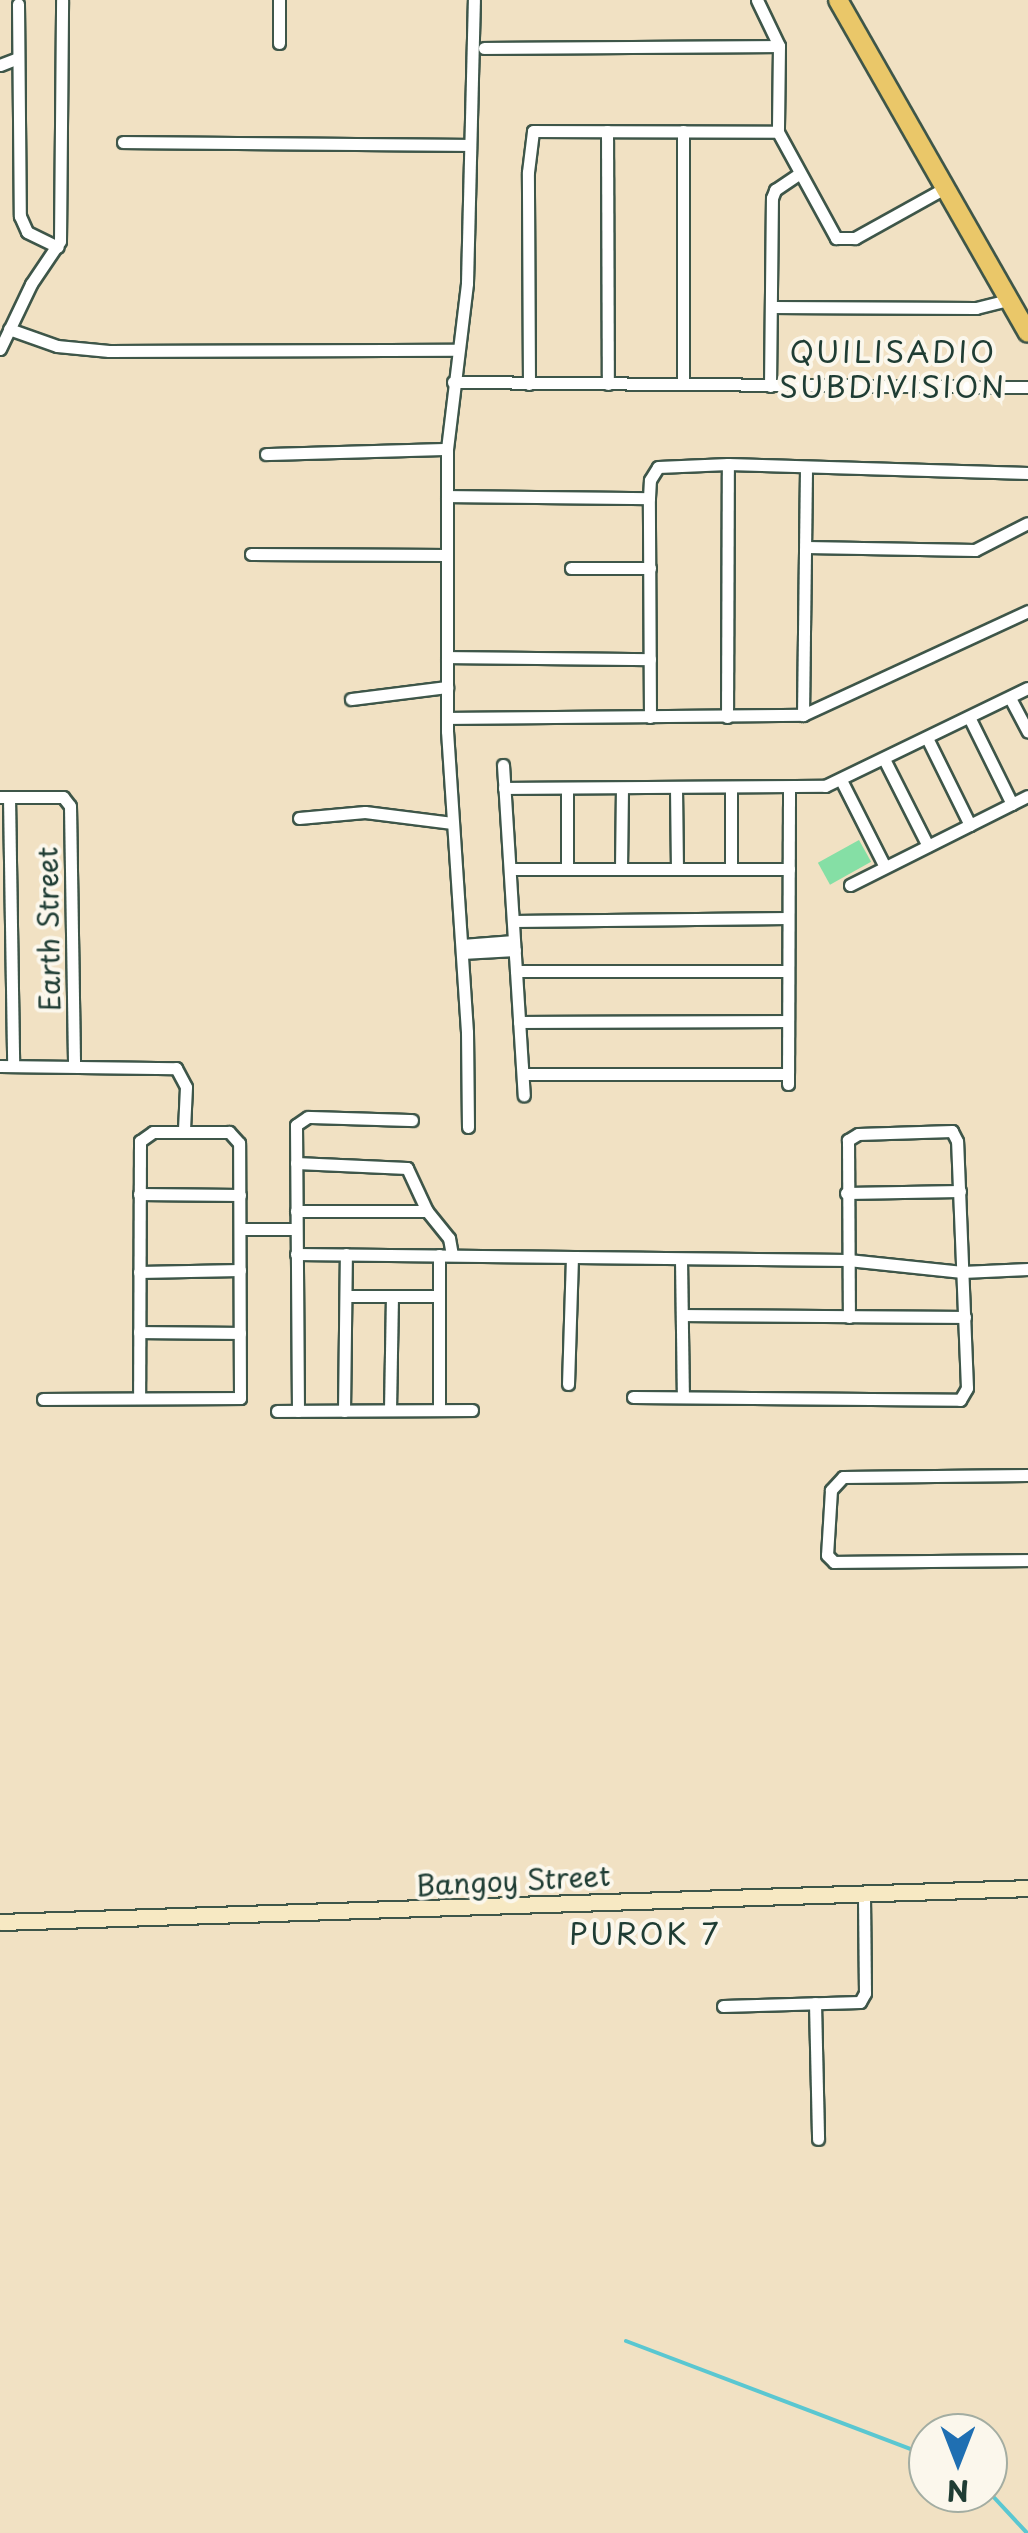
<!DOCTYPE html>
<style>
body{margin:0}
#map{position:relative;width:1028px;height:2533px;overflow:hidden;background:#f1e1c3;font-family:"Playpen Sans",sans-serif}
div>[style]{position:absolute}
.green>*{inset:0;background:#85dfa5;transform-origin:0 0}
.stream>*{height:4px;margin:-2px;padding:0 2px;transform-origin:2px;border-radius:2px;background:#5ac7d1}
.roads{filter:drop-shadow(2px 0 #3e5649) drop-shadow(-2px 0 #3e5649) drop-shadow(0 2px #3e5649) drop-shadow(0 -2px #3e5649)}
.street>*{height:11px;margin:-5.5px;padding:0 5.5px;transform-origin:5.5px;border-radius:5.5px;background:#fff}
.secondary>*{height:15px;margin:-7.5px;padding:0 7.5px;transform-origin:7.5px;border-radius:7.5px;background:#f7e9c3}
.primary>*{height:18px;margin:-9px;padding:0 9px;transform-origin:9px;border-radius:9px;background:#eac769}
span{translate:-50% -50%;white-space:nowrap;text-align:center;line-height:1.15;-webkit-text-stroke:8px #fbf7ec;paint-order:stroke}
.street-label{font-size:28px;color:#1f3d34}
.neighbourhood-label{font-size:30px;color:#1f3d34;letter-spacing:2.5px}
.north{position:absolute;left:908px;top:2413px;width:100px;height:100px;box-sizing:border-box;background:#fbf7ec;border:2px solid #a3ada2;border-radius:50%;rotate:180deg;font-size:28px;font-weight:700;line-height:40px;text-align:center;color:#1f3d34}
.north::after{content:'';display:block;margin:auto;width:35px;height:45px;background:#1f6fb2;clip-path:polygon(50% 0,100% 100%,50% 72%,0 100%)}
</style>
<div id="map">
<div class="green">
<i style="left:859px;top:840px;width:25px;height:47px;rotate:61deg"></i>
</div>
<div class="stream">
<i style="left:626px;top:2341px;width:323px;rotate:20.8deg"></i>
<i style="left:988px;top:2491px;width:57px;rotate:47.1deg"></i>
</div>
<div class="roads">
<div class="street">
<i style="left:279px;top:0;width:43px;rotate:90deg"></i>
<i style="left:757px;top:0;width:51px;rotate:64.4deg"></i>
<i style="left:779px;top:46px;width:86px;rotate:90.7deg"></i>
<i style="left:778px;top:132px;width:121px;rotate:61.3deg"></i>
<i style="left:836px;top:238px;width:19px"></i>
<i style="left:855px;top:238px;width:103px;rotate:-29.1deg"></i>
<i style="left:18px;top:4px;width:212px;rotate:89.5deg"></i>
<i style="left:20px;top:216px;width:17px;rotate:66deg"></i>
<i style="left:27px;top:232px;width:34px;rotate:26deg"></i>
<i style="left:484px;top:48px;width:295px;rotate:-0.4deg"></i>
<i style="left:0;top:65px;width:19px;rotate:-21deg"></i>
<i style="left:607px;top:131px;width:253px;rotate:89.8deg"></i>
<i style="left:123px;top:142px;width:347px;rotate:0.5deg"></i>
<i style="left:771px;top:307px;width:205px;rotate:0.3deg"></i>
<i style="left:976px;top:308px;width:34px;rotate:-14deg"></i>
<i style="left:9px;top:329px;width:51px;rotate:19.5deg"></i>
<i style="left:57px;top:346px;width:52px;rotate:5.5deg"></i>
<i style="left:109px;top:351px;width:348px;rotate:-0.2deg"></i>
<i style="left:0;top:349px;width:72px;rotate:-64.5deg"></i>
<i style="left:31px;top:284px;width:52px;rotate:-56deg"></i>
<i style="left:60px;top:241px;width:241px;rotate:-89.5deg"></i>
<i style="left:453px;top:382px;width:575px;rotate:0.5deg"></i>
<i style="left:529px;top:384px;width:212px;rotate:-90.3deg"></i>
<i style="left:528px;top:172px;width:41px;rotate:-83deg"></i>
<i style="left:533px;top:131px;width:245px;rotate:0.2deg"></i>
<i style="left:683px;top:384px;width:253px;rotate:-90deg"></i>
<i style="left:770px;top:386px;width:188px;rotate:-89.4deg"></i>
<i style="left:772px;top:198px;width:9px;rotate:-69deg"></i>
<i style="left:775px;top:190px;width:29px;rotate:-34deg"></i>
<i style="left:266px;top:454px;width:181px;rotate:-1.6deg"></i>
<i style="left:447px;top:496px;width:202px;rotate:0.6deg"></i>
<i style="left:806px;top:547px;width:169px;rotate:1deg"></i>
<i style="left:975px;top:550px;width:59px;rotate:-27deg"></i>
<i style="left:251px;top:554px;width:196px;rotate:0.3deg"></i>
<i style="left:571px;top:568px;width:79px"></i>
<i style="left:447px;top:657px;width:203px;rotate:0.6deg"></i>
<i style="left:1010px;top:698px;width:38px;rotate:62deg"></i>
<i style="left:351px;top:699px;width:97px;rotate:-7.1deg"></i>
<i style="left:803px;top:715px;width:247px;rotate:-89.3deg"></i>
<i style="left:650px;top:717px;width:219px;rotate:-90.3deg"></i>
<i style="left:649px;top:498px;width:18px;rotate:-87deg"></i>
<i style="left:650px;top:480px;width:15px;rotate:-58deg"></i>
<i style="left:658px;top:467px;width:70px;rotate:-2.5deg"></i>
<i style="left:728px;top:464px;width:300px;rotate:1.7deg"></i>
<i style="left:727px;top:717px;width:253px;rotate:-89.8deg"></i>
<i style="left:969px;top:717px;width:97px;rotate:63.7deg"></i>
<i style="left:447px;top:718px;width:356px;rotate:-0.5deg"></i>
<i style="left:803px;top:715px;width:248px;rotate:-24.8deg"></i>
<i style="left:927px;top:738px;width:97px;rotate:63.7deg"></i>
<i style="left:884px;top:759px;width:97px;rotate:63.2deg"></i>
<i style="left:503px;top:765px;width:331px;rotate:86.4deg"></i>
<i style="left:841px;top:780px;width:97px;rotate:63.2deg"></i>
<i style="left:504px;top:788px;width:321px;rotate:-0.4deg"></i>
<i style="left:825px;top:786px;width:225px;rotate:-25.8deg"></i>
<i style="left:676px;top:788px;width:81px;rotate:89.3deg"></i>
<i style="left:731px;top:788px;width:81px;rotate:90deg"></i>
<i style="left:0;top:797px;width:63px"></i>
<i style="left:63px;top:797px;width:11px;rotate:52deg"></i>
<i style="left:70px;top:806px;width:258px;rotate:89.1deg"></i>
<i style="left:9px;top:797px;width:269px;rotate:89.1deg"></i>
<i style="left:299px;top:818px;width:66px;rotate:-5.2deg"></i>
<i style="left:365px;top:812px;width:88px;rotate:7.2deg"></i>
<i style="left:510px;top:869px;width:279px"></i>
<i style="left:567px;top:869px;width:81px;rotate:-90deg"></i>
<i style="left:621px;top:869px;width:81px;rotate:-89.3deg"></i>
<i style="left:850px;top:885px;width:199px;rotate:-26.6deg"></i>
<i style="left:513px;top:921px;width:275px;rotate:-0.6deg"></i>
<i style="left:462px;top:945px;width:52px;rotate:-4.4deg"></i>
<i style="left:462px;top:953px;width:53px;rotate:-3.2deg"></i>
<i style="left:516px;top:971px;width:272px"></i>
<i style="left:519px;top:1022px;width:269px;rotate:-0.2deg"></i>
<i style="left:0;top:1066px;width:176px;rotate:0.7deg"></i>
<i style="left:176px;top:1068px;width:21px;rotate:62deg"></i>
<i style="left:186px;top:1087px;width:43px;rotate:92.7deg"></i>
<i style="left:523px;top:1074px;width:265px"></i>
<i style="left:788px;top:1084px;width:296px;rotate:-89.8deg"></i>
<i style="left:468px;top:1127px;width:95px;rotate:-90.6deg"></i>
<i style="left:467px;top:1032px;width:302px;rotate:-93.8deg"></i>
<i style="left:447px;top:731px;width:282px;rotate:-90deg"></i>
<i style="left:447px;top:449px;width:167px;rotate:-83.1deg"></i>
<i style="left:467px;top:283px;width:283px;rotate:-88.6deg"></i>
<i style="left:296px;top:1163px;width:111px;rotate:2.6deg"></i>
<i style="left:407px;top:1168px;width:47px;rotate:65.1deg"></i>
<i style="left:427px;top:1211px;width:35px;rotate:51deg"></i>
<i style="left:449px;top:1238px;width:17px;rotate:80deg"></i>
<i style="left:846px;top:1193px;width:114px;rotate:-1deg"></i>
<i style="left:139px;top:1194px;width:101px;rotate:0.6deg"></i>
<i style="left:296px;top:1211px;width:131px"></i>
<i style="left:240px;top:1229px;width:56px"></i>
<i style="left:296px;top:1254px;width:552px;rotate:0.62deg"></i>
<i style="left:848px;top:1260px;width:115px;rotate:6deg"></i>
<i style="left:962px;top:1272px;width:66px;rotate:-2.6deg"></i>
<i style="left:439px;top:1255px;width:155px;rotate:90deg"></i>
<i style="left:681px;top:1259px;width:138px;rotate:89.2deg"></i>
<i style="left:139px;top:1272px;width:101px;rotate:-1.1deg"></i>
<i style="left:346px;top:1296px;width:93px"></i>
<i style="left:683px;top:1315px;width:282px;rotate:0.4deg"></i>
<i style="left:139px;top:1332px;width:101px;rotate:0.6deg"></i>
<i style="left:568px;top:1384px;width:126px;rotate:-88.2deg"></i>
<i style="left:633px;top:1397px;width:327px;rotate:0.5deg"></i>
<i style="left:960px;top:1400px;width:14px;rotate:-60deg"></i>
<i style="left:967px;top:1388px;width:247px;rotate:-92.3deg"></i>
<i style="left:957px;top:1141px;width:11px;rotate:-117deg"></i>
<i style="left:952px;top:1131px;width:94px;rotate:178.2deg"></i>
<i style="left:858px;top:1134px;width:12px;rotate:149deg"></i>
<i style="left:848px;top:1140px;width:177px;rotate:89.7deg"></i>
<i style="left:43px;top:1399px;width:197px;rotate:-0.3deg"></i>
<i style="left:240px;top:1398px;width:255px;rotate:-90.2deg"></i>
<i style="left:239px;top:1143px;width:15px;rotate:-132deg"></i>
<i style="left:229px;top:1132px;width:76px;rotate:180deg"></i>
<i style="left:153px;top:1132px;width:16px;rotate:145deg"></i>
<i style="left:140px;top:1141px;width:257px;rotate:90.2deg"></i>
<i style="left:390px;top:1410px;width:114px;rotate:-89deg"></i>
<i style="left:277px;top:1411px;width:195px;rotate:-0.3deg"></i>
<i style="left:298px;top:1411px;width:286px;rotate:-90.4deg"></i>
<i style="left:296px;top:1125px;width:14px;rotate:-34deg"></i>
<i style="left:308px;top:1117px;width:104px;rotate:1.7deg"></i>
<i style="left:344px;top:1411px;width:157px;rotate:-89.3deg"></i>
<i style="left:1028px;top:1475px;width:185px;rotate:179.4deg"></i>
<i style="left:843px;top:1477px;width:18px;rotate:133deg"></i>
<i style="left:831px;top:1490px;width:65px;rotate:93.5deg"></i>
<i style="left:827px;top:1555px;width:10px;rotate:45deg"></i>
<i style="left:834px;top:1562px;width:194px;rotate:-0.6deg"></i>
<i style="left:815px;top:2003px;width:136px;rotate:88.7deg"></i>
<i style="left:723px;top:2006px;width:137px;rotate:-1.7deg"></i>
<i style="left:860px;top:2002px;width:10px;rotate:-61deg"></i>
<i style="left:865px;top:1993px;width:100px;rotate:-90.6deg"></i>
</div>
<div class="secondary">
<i style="left:0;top:1922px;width:1029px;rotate:-1.89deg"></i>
</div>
<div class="primary">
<i style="left:838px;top:0;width:383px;rotate:60.3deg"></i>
</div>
</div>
<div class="street-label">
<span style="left:48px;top:929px;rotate:-91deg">Earth Street</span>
<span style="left:513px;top:1880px;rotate:-3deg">Bangoy Street</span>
</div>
<div class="neighbourhood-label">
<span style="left:893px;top:368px">QUILISADIO<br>SUBDIVISION</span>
<span style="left:645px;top:1933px">PUROK 7</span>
</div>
<div class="north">N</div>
</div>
